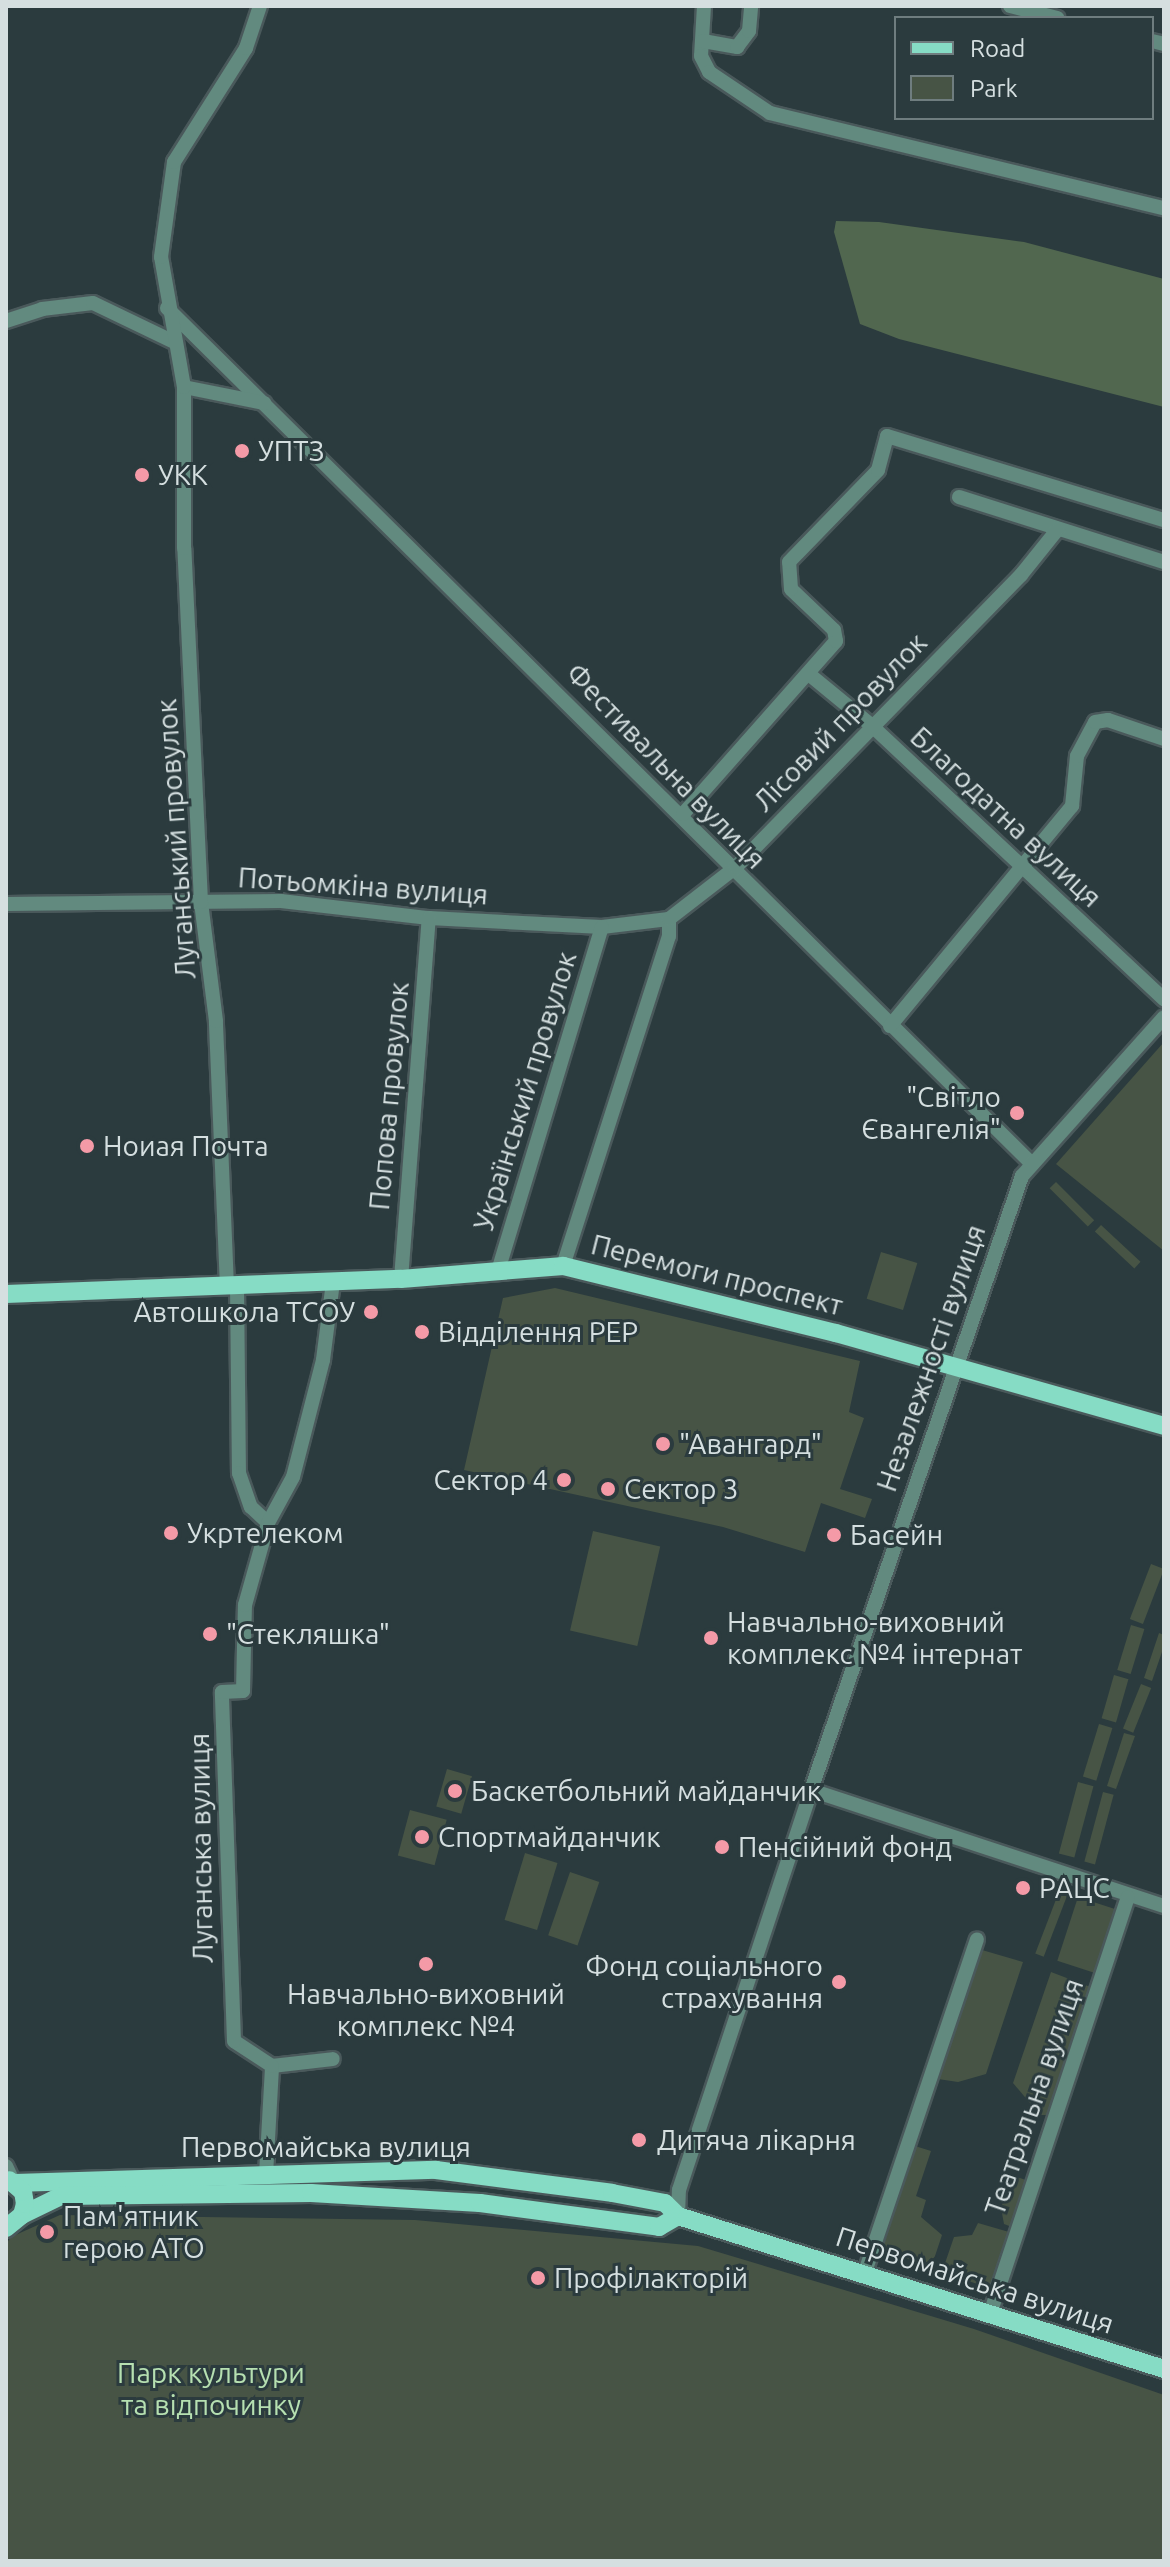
<!DOCTYPE html>
<meta charset="utf-8">
<style>
body{margin:0}
#map{position:relative;width:1170px;height:2567px;overflow:hidden;background:#2b3b3e;font-family:Ubuntu,sans-serif}
div>[style]{position:absolute}
.green>*{inset:0;background:#475445;transform-origin:0 0}
.forest>*{inset:0;background:#51674f}
.roads{filter:drop-shadow(2px 0 #4a595b) drop-shadow(-2px 0 #4a595b) drop-shadow(0 2px #4a595b) drop-shadow(0 -2px #4a595b)}
.minor>*{height:14px;margin:-7px;padding:0 7px;transform-origin:7px;border-radius:7px;background:#628a7f}
.major>*{height:18px;margin:-9px;padding:0 9px;transform-origin:9px;border-radius:9px;background:#86dcc5}
.dots>*{width:22px;height:22px;translate:-50% -50%;box-sizing:border-box;border:4px solid #2b3b3e;border-radius:50%}
span{translate:-50% -50%;white-space:nowrap;text-align:center;line-height:1.15;-webkit-text-stroke:6px #2b3b3e;paint-order:stroke}
.poi-label{font-size:28px;color:#d5dfe0}
.left{translate:0 -50%;text-align:left}
.right{translate:-100% -50%;text-align:right}
.street-label{font-size:28px;color:#d5dfe0}
.park-label{font-size:28px;color:#b6e0b1}
.frame{position:absolute;inset:0;border:8px solid #d5dfe0;pointer-events:none}
.legend{position:absolute;left:894px;top:16px;width:260px;height:104px;box-sizing:border-box;background:#2b3b3e;border:2px solid #6f7d7f;margin:0;padding:10px 14px;list-style:none;font-size:24px;color:#d5dfe0}
.legend li{display:flex;align-items:center;gap:16px;height:40px}
.legend b{width:40px;border:2px solid #6f7d7f}
</style>
<div id="map">
<div class="green">
<i style="clip-path:polygon(1164px 1042px,1164px 1251px,1056px 1164px)"></i>
<i style="left:1056px;top:1182px;width:54px;height:9px;rotate:45deg"></i>
<i style="left:1101px;top:1225px;width:54px;height:9px;rotate:43deg"></i>
<i style="left:881px;top:1252px;width:38px;height:49px;rotate:17deg"></i>
<i style="clip-path:polygon(555px 1288px,860px 1361px,849px 1412px,864px 1418px,840px 1489px,872px 1499px,865px 1518px,821px 1503px,805px 1552px,723px 1527px,464px 1470px,503px 1298px)"></i>
<i style="left:593px;top:1531px;width:69px;height:102px;rotate:13deg"></i>
<i style="left:1151px;top:1564px;width:14px;height:59px;rotate:21deg"></i>
<i style="left:1131px;top:1625px;width:14px;height:47px;rotate:17deg"></i>
<i style="clip-path:polygon(1159px 1633px,1164px 1635px,1164px 1646px,1152px 1681px,1144px 1678px)"></i>
<i style="left:1114px;top:1675px;width:15px;height:45px;rotate:16deg"></i>
<i style="left:1141px;top:1684px;width:11px;height:48px;rotate:22deg"></i>
<i style="left:1099px;top:1724px;width:14px;height:55px;rotate:17deg"></i>
<i style="clip-path:polygon(1124px 1733px,1135px 1736px,1116px 1789px,1107px 1786px)"></i>
<i style="left:447px;top:1769px;width:26px;height:39px;rotate:16deg"></i>
<i style="left:1078px;top:1782px;width:16px;height:74px;rotate:15deg"></i>
<i style="left:1103px;top:1792px;width:11px;height:72px;rotate:15deg"></i>
<i style="left:410px;top:1810px;width:38px;height:47px;rotate:15deg"></i>
<i style="left:525px;top:1853px;width:34px;height:70px;rotate:17deg"></i>
<i style="left:570px;top:1872px;width:31px;height:67px;rotate:19deg"></i>
<i style="left:1060px;top:1889px;width:9px;height:69px;rotate:21deg"></i>
<i style="left:1078px;top:1897px;width:42px;height:67px;rotate:18deg"></i>
<i style="clip-path:polygon(982px 1950px,1023px 1962px,986px 2074px,958px 2082px,938px 2079px)"></i>
<i style="clip-path:polygon(1051px 1972px,1093px 1988px,1051px 2115px,1040px 2115px,1013px 2083px)"></i>
<i style="clip-path:polygon(915px 2146px,931px 2151px,916px 2196px,926px 2200px,921px 2217px,942px 2235px,931px 2268px,880px 2248px)"></i>
<i style="clip-path:polygon(1011px 2175px,1026px 2180px,1012px 2227px,1004px 2224px,1001px 2208px)"></i>
<i style="clip-path:polygon(60px 2215px,415px 2220px,698px 2246px,974px 2329px,1164px 2395px,1164px 2561px,6px 2561px,6px 2244px,11px 2237px)"></i>
<i style="clip-path:polygon(978px 2223px,1009px 2232px,989px 2288px,942px 2272px,954px 2237px,972px 2235px)"></i>
</div>
<div class="forest">
<i style="clip-path:polygon(836px 221px,879px 222px,1024px 242px,1164px 279px,1164px 407px,899px 339px,860px 324px,834px 232px)"></i>
</div>
<div class="roads">
<div class="minor">
<i style="left:704px;top:6px;width:50px;rotate:93.4deg"></i>
<i style="left:701px;top:56px;width:18px;rotate:63deg"></i>
<i style="left:709px;top:72px;width:73px;rotate:33.9deg"></i>
<i style="left:770px;top:113px;width:405px;rotate:13.6deg"></i>
<i style="left:1010px;top:6px;width:49px;rotate:14.3deg"></i>
<i style="left:703px;top:41px;width:35px;rotate:10deg"></i>
<i style="left:737px;top:47px;width:20px;rotate:-53deg"></i>
<i style="left:749px;top:31px;width:25px;rotate:-85deg"></i>
<i style="left:1152px;top:41px;width:12px;rotate:14deg"></i>
<i style="left:167px;top:308px;width:1217px;rotate:44.7deg"></i>
<i style="left:6px;top:321px;width:38px;rotate:-18deg"></i>
<i style="left:42px;top:309px;width:51px;rotate:-6.7deg"></i>
<i style="left:93px;top:303px;width:90px;rotate:25.7deg"></i>
<i style="left:184px;top:387px;width:82px;rotate:11.3deg"></i>
<i style="left:959px;top:497px;width:215px;rotate:17.6deg"></i>
<i style="left:810px;top:675px;width:80px;rotate:39.4deg"></i>
<i style="left:872px;top:726px;width:400px;rotate:43.1deg"></i>
<i style="left:683px;top:814px;width:231px;rotate:-48.5deg"></i>
<i style="left:836px;top:641px;width:11px;rotate:-100deg"></i>
<i style="left:834px;top:630px;width:59px;rotate:-136.4deg"></i>
<i style="left:791px;top:589px;width:27px;rotate:-94deg"></i>
<i style="left:789px;top:562px;width:128px;rotate:-45.9deg"></i>
<i style="left:878px;top:470px;width:35px;rotate:-75deg"></i>
<i style="left:887px;top:436px;width:289px;rotate:16.9deg"></i>
<i style="left:6px;top:904px;width:275px;rotate:-0.6deg"></i>
<i style="left:281px;top:901px;width:149px;rotate:6.6deg"></i>
<i style="left:429px;top:918px;width:173px;rotate:3deg"></i>
<i style="left:602px;top:927px;width:67px;rotate:-6.8deg"></i>
<i style="left:890px;top:1026px;width:286px;rotate:-50.4deg"></i>
<i style="left:1072px;top:806px;width:50px;rotate:-84.3deg"></i>
<i style="left:1077px;top:756px;width:38px;rotate:-62deg"></i>
<i style="left:1095px;top:722px;width:13px;rotate:-9deg"></i>
<i style="left:1108px;top:720px;width:59px;rotate:18.7deg"></i>
<i style="left:563px;top:1266px;width:347px;rotate:-72.2deg"></i>
<i style="left:669px;top:936px;width:17px;rotate:-90deg"></i>
<i style="left:669px;top:919px;width:85px;rotate:-37.8deg"></i>
<i style="left:736px;top:867px;width:408px;rotate:-45.7deg"></i>
<i style="left:1021px;top:575px;width:58px;rotate:-51.3deg"></i>
<i style="left:498px;top:1271px;width:359px;rotate:-73.2deg"></i>
<i style="left:401px;top:1279px;width:362px;rotate:-85.6deg"></i>
<i style="left:237px;top:1286px;width:187px;rotate:89.4deg"></i>
<i style="left:239px;top:1473px;width:36px;rotate:71deg"></i>
<i style="left:251px;top:1507px;width:23px;rotate:43deg"></i>
<i style="left:227px;top:1287px;width:266px;rotate:-92.4deg"></i>
<i style="left:216px;top:1021px;width:120px;rotate:-97.2deg"></i>
<i style="left:201px;top:902px;width:354px;rotate:-92.7deg"></i>
<i style="left:184px;top:548px;width:161px;rotate:-90deg"></i>
<i style="left:184px;top:387px;width:132px;rotate:-100deg"></i>
<i style="left:161px;top:257px;width:96px;rotate:-82.2deg"></i>
<i style="left:174px;top:162px;width:135px;rotate:-57.7deg"></i>
<i style="left:246px;top:48px;width:44px;rotate:-71.6deg"></i>
<i style="left:811px;top:1790px;width:372px;rotate:18.2deg"></i>
<i style="left:272px;top:2066px;width:61px;rotate:-6.5deg"></i>
<i style="left:6px;top:2166px;width:17px;rotate:65deg"></i>
<i style="left:266px;top:2175px;width:109px;rotate:-86.8deg"></i>
<i style="left:272px;top:2066px;width:45px;rotate:-146.7deg"></i>
<i style="left:234px;top:2041px;width:349px;rotate:-92deg"></i>
<i style="left:222px;top:1692px;width:21px;rotate:-3deg"></i>
<i style="left:243px;top:1691px;width:86px;rotate:-88.7deg"></i>
<i style="left:245px;top:1605px;width:85px;rotate:-74.3deg"></i>
<i style="left:268px;top:1523px;width:52px;rotate:-61.5deg"></i>
<i style="left:293px;top:1477px;width:121px;rotate:-75.6deg"></i>
<i style="left:323px;top:1360px;width:79px;rotate:-82.7deg"></i>
<i style="left:678px;top:2216px;width:26px;rotate:-88deg"></i>
<i style="left:679px;top:2190px;width:412px;rotate:-71.7deg"></i>
<i style="left:808px;top:1799px;width:659px;rotate:-71.04deg"></i>
<i style="left:1022px;top:1176px;width:213px;rotate:-48.2deg"></i>
<i style="left:864px;top:2275px;width:354px;rotate:-71.4deg"></i>
<i style="left:990px;top:2314px;width:439px;rotate:-71.7deg"></i>
</div>
<div class="major">
<i style="left:6px;top:1294px;width:395px;rotate:-2.2deg"></i>
<i style="left:401px;top:1279px;width:163px;rotate:-4.6deg"></i>
<i style="left:563px;top:1266px;width:281px;rotate:13.8deg"></i>
<i style="left:836px;top:1333px;width:341px;rotate:15.8deg"></i>
<i style="left:15px;top:2183px;width:421px;rotate:-1.8deg"></i>
<i style="left:436px;top:2170px;width:177px;rotate:7.4deg"></i>
<i style="left:612px;top:2193px;width:54px;rotate:10.7deg"></i>
<i style="left:665px;top:2203px;width:18px;rotate:45deg"></i>
<i style="left:678px;top:2216px;width:510px;rotate:17.47deg"></i>
<i style="left:22px;top:2215px;width:43px;rotate:-26deg"></i>
<i style="left:61px;top:2196px;width:250px;rotate:-0.7deg"></i>
<i style="left:311px;top:2193px;width:169px;rotate:3.4deg"></i>
<i style="left:480px;top:2203px;width:181px;rotate:7.6deg"></i>
<i style="left:659px;top:2227px;width:22px;rotate:-30deg"></i>
<i style="left:6px;top:2228px;width:21px;rotate:-39deg"></i>
<i style="left:22px;top:2215px;width:11px;rotate:-75deg"></i>
<i style="left:25px;top:2204px;width:12px;rotate:-99deg"></i>
<i style="left:23px;top:2192px;width:18px;rotate:-139deg"></i>
</div>
</div>
<div class="dots">
<i style="left:242px;top:451px;background:#f49aa7"></i>
<i style="left:142px;top:475px;background:#f49aa7"></i>
<i style="left:1017px;top:1113px;background:#f49aa7"></i>
<i style="left:87px;top:1146px;background:#f49aa7"></i>
<i style="left:371px;top:1312px;background:#f49aa7"></i>
<i style="left:422px;top:1332px;background:#f49aa7"></i>
<i style="left:663px;top:1444px;background:#f49aa7"></i>
<i style="left:564px;top:1480px;background:#f49aa7"></i>
<i style="left:608px;top:1489px;background:#f49aa7"></i>
<i style="left:171px;top:1533px;background:#f49aa7"></i>
<i style="left:834px;top:1535px;background:#f49aa7"></i>
<i style="left:210px;top:1634px;background:#f49aa7"></i>
<i style="left:711px;top:1638px;background:#f49aa7"></i>
<i style="left:455px;top:1791px;background:#f49aa7"></i>
<i style="left:422px;top:1837px;background:#f49aa7"></i>
<i style="left:722px;top:1847px;background:#f49aa7"></i>
<i style="left:1023px;top:1888px;background:#f49aa7"></i>
<i style="left:426px;top:1964px;background:#f49aa7"></i>
<i style="left:839px;top:1982px;background:#f49aa7"></i>
<i style="left:639px;top:2140px;background:#f49aa7"></i>
<i style="left:47px;top:2232px;background:#f49aa7"></i>
<i style="left:538px;top:2278px;background:#f49aa7"></i>
</div>
<div class="poi-label">
<span class="left" style="left:258px;top:451px">УПТЗ</span>
<span class="left" style="left:158px;top:475px">УКК</span>
<span class="right" style="left:1001px;top:1113px">"Світло<br>Євангелія"</span>
<span class="left" style="left:103px;top:1146px">Ноиая Почта</span>
<span class="right" style="left:355px;top:1312px">Автошкола ТСОУ</span>
<span class="left" style="left:438px;top:1332px">Відділення РЕР</span>
<span class="left" style="left:679px;top:1444px">"Авангард"</span>
<span class="right" style="left:548px;top:1480px">Сектор 4</span>
<span class="left" style="left:624px;top:1489px">Сектор 3</span>
<span class="left" style="left:187px;top:1533px">Укртелеком</span>
<span class="left" style="left:850px;top:1535px">Басейн</span>
<span class="left" style="left:727px;top:1638px">Навчально-виховний<br>комплекс №4 інтернат</span>
<span class="left" style="left:226px;top:1634px">"Стекляшка"</span>
<span class="left" style="left:471px;top:1791px">Баскетбольний майданчик</span>
<span class="left" style="left:438px;top:1837px">Спортмайданчик</span>
<span class="left" style="left:738px;top:1847px">Пенсійний фонд</span>
<span class="left" style="left:1039px;top:1888px">РАЦС</span>
<span class="right" style="left:823px;top:1982px">Фонд соціального<br>страхування</span>
<span style="left:426px;top:2010px">Навчально-виховний<br>комплекс №4</span>
<span class="left" style="left:657px;top:2140px">Дитяча лікарня</span>
<span class="left" style="left:63px;top:2232px">Пам'ятник<br>герою АТО</span>
<span class="left" style="left:554px;top:2278px">Профілакторій</span>
</div>
<div class="street-label">
<span style="left:840px;top:722px;rotate:-46deg">Лісовий провулок</span>
<span style="left:666px;top:766px;rotate:46deg">Фестивальна вулиця</span>
<span style="left:1006px;top:817px;rotate:43deg">Благодатна вулиця</span>
<span style="left:176px;top:839px;rotate:-94deg">Луганський провулок</span>
<span style="left:363px;top:886px;rotate:4deg">Потьомкіна вулиця</span>
<span style="left:525px;top:1091px;rotate:-73deg">Український провулок</span>
<span style="left:389px;top:1096px;rotate:-85deg">Попова провулок</span>
<span style="left:717px;top:1275px;rotate:14deg">Перемоги проспект</span>
<span style="left:931px;top:1358px;rotate:-71deg">Незалежності вулиця</span>
<span style="left:201px;top:1848px;rotate:-91deg">Луганська вулиця</span>
<span style="left:1034px;top:2097px;rotate:-71deg">Театральна вулиця</span>
<span style="left:326px;top:2147px">Первомайська вулиця</span>
<span style="left:975px;top:2280px;rotate:18deg">Первомайська вулиця</span>
</div>
<div class="park-label">
<span style="left:211px;top:2389px">Парк культури<br>та відпочинку</span>
</div>
<div class="frame"></div>
<ul class="legend">
<li><b style="height:10px;background:#86dcc5"></b>Road</li>
<li><b style="height:22px;background:#475445"></b>Park</li>
</ul>
</div>
